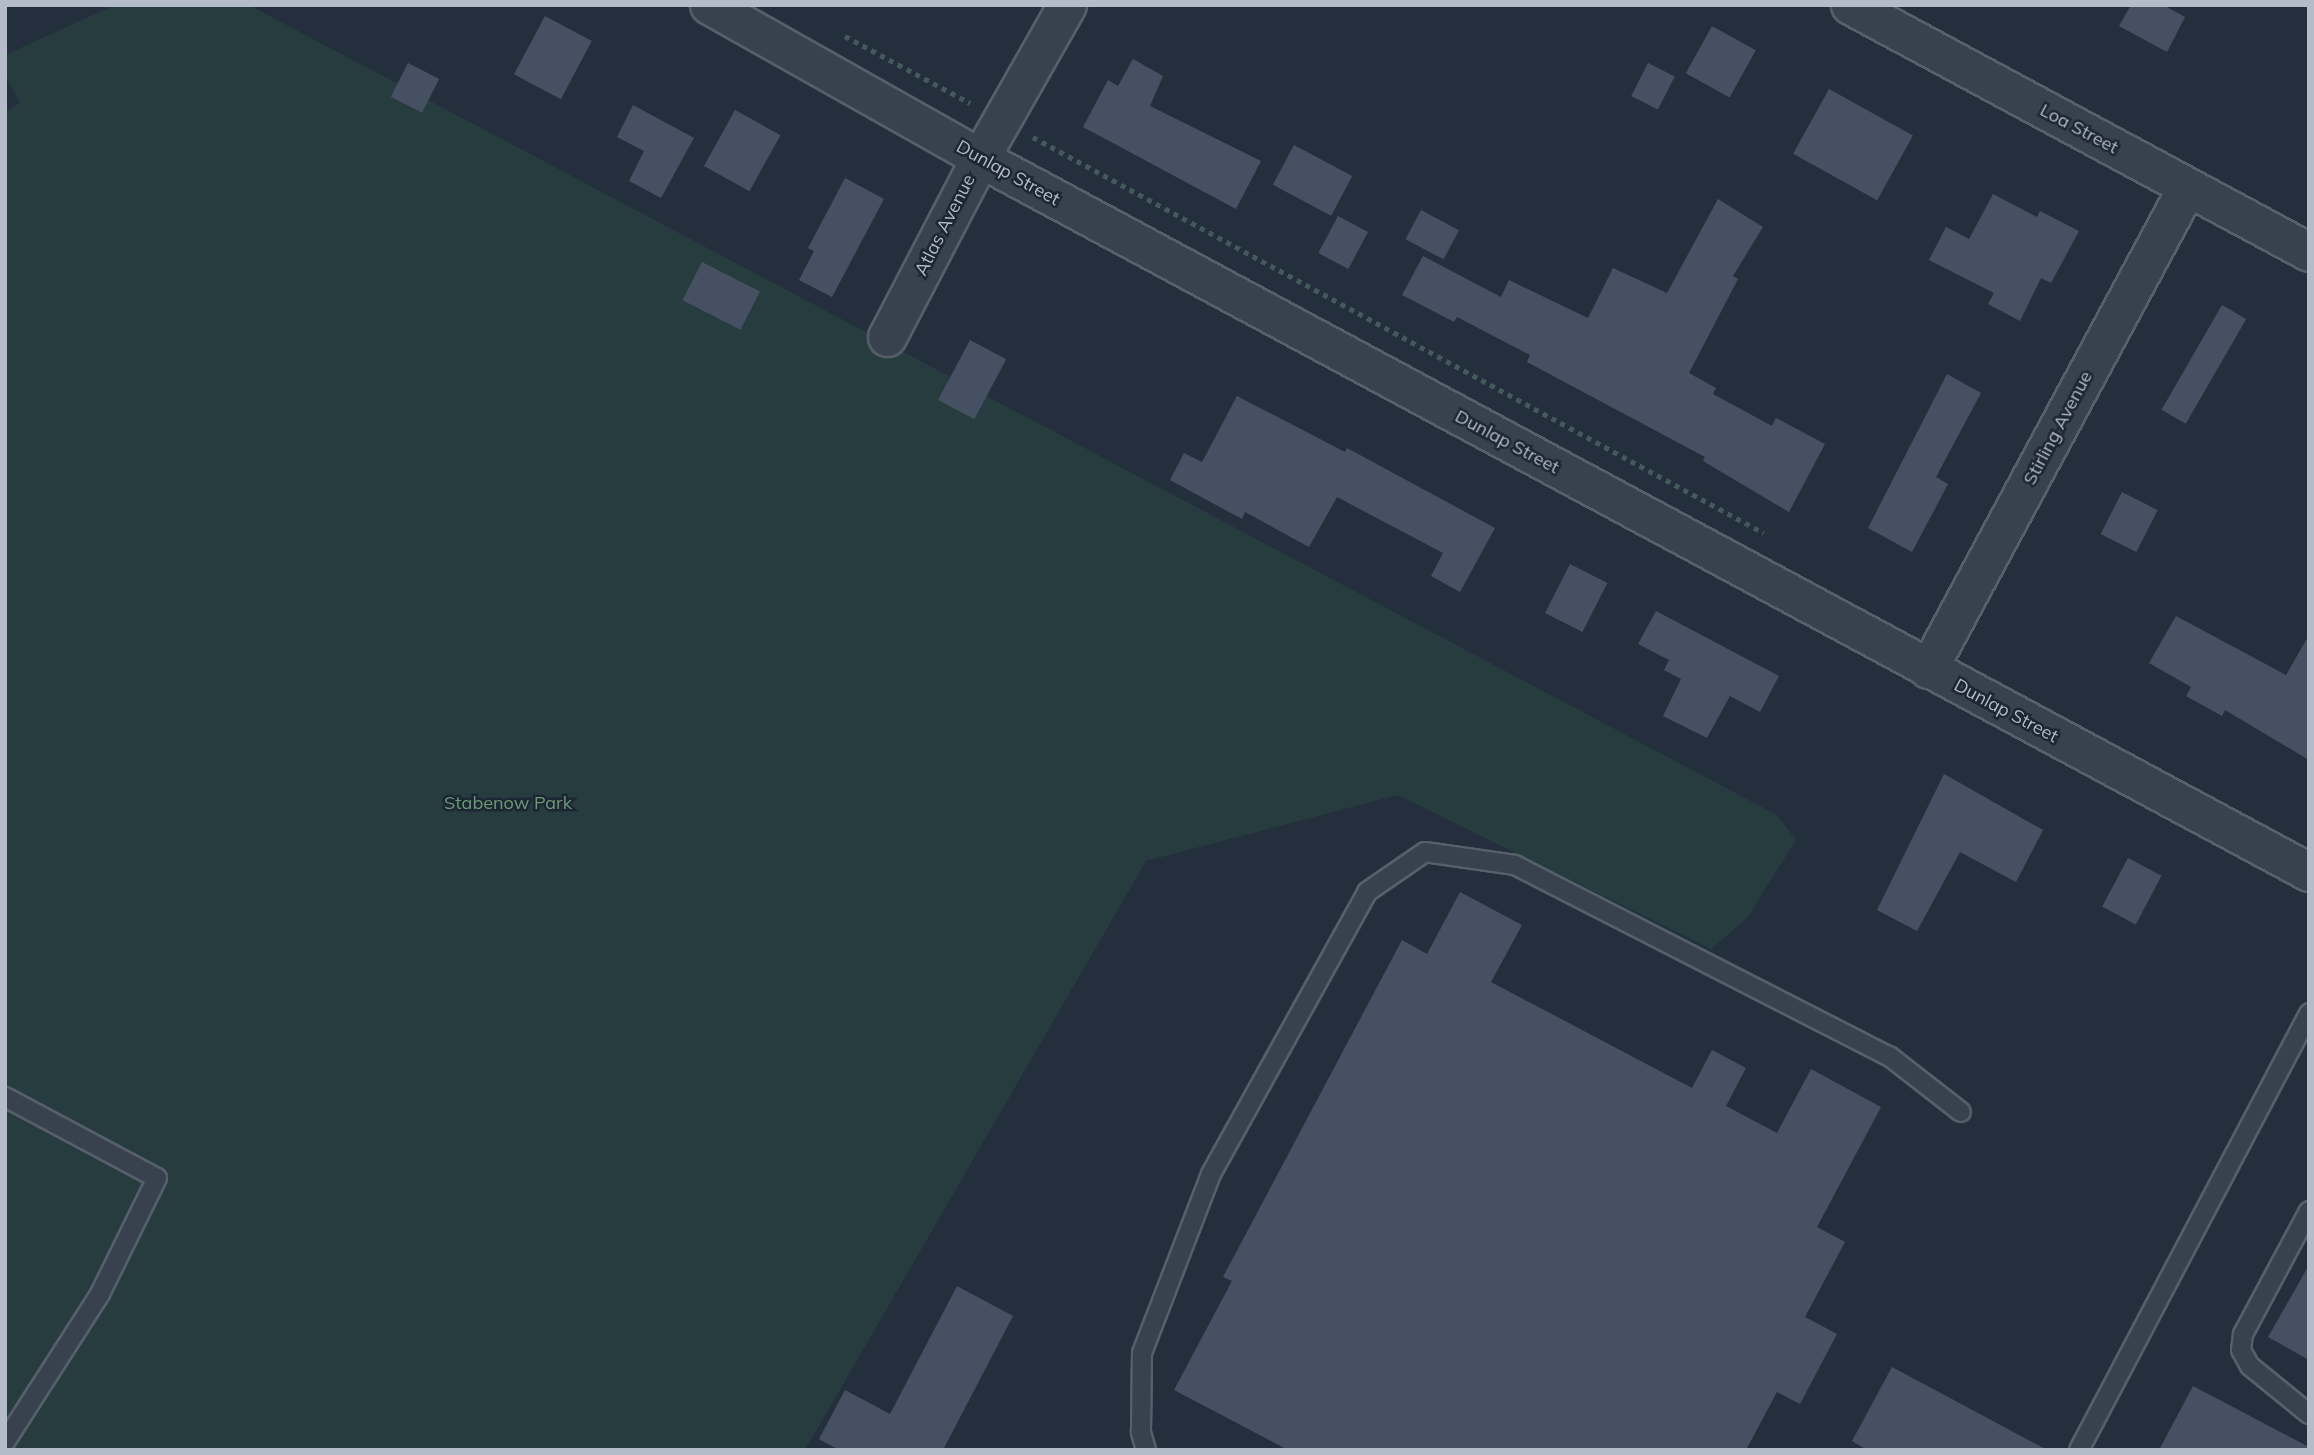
<!DOCTYPE html>
<style>
body{margin:0}
#map{position:relative;width:2314px;height:1455px;overflow:hidden;background:#242f3e;font-family:Mulish,sans-serif}
div>[style]{position:absolute}
.green>*{inset:0;background:#263c3f}
.building>*{inset:0;background:#455162;transform-origin:0 0}
.path>*{height:4.5px;margin-top:-2.25px;transform-origin:0;background:repeating-linear-gradient(90deg,#44595c 0 5px,transparent 0 10px)}
.roads{filter:drop-shadow(2px 0 #565f6c) drop-shadow(-2px 0 #565f6c) drop-shadow(0 2px #565f6c) drop-shadow(0 -2px #565f6c)}
.service>*{height:18px;margin:-9px;padding:0 9px;transform-origin:9px;border-radius:9px;background:#38414e}
.minor>*{height:37px;margin:-18.5px;padding:0 18.5px;transform-origin:18.5px;border-radius:18.5px;background:#38414e}
span{translate:-50% -50%;white-space:nowrap;text-align:center;line-height:1.15;-webkit-text-stroke:5px #1d2633;paint-order:stroke}
.street-label{font-size:18px;color:#b4bcc9}
.park-label{font-size:18px;color:#6b9a76}
.frame{position:absolute;inset:0;border:7px solid #b4bcc9;pointer-events:none}
</style>
<div id="map">
<div class="green">
<i style="clip-path:polygon(115px 5px,249px 5px,1777px 815px,1796px 840px,1747px 918px,1711px 949px,1398px 795px,1146px 861px,805px 1450px,5px 1450px,5px 112px,20px 103px,5px 75px,5px 55px)"></i>
</div>
<div class="building">
<i style="clip-path:polygon(2131px 5px,2163px 5px,2185px 17px,2167px 52px,2119px 26px)"></i>
<i style="left:545px;top:16px;width:53px;height:66px;rotate:28deg"></i>
<i style="left:1712px;top:26px;width:50px;height:54px;rotate:29deg"></i>
<i style="clip-path:polygon(1133px 59px,1163px 76px,1150px 106px,1261px 161px,1236px 209px,1083px 127px,1108px 80px,1118px 86px)"></i>
<i style="left:408px;top:63px;width:35px;height:38px;rotate:27deg"></i>
<i style="left:1648px;top:63px;width:30px;height:37px;rotate:27deg"></i>
<i style="left:1829px;top:89px;width:96px;height:74px;rotate:29deg"></i>
<i style="clip-path:polygon(633px 105px,694px 138px,661px 198px,629px 181px,644px 151px,617px 137px)"></i>
<i style="left:735px;top:110px;width:52px;height:64px;rotate:29deg"></i>
<i style="left:1294px;top:145px;width:66px;height:45px;rotate:28deg"></i>
<i style="clip-path:polygon(845px 178px,884px 199px,832px 297px,799px 280px,814px 251px,808px 248px)"></i>
<i style="clip-path:polygon(1993px 194px,2037px 217px,2040px 211px,2079px 231px,2051px 283px,2041px 278px,2020px 321px,1988px 304px,1994px 293px,1929px 260px,1946px 227px,1969px 239px)"></i>
<i style="clip-path:polygon(1718px 199px,1763px 227px,1733px 276px,1738px 279px,1689px 373px,1716px 388px,1713px 394px,1772px 426px,1776px 418px,1825px 444px,1789px 512px,1703px 461px,1705px 457px,1527px 362px,1530px 355px,1457px 317px,1454px 322px,1402px 295px,1423px 256px,1501px 297px,1509px 280px,1588px 318px,1613px 268px,1667px 293px)"></i>
<i style="left:1421px;top:210px;width:43px;height:33px;rotate:28deg"></i>
<i style="left:1338px;top:216px;width:34px;height:42px;rotate:28deg"></i>
<i style="left:702px;top:262px;width:65px;height:43px;rotate:27deg"></i>
<i style="left:2222px;top:305px;width:28px;height:121px;rotate:30deg"></i>
<i style="left:970px;top:340px;width:41px;height:68px;rotate:28deg"></i>
<i style="clip-path:polygon(1947px 374px,1981px 393px,1936px 477px,1948px 484px,1912px 552px,1868px 528px)"></i>
<i style="clip-path:polygon(1237px 396px,1345px 452px,1347px 448px,1495px 528px,1460px 592px,1431px 576px,1443px 553px,1337px 497px,1309px 547px,1245px 512px,1242px 519px,1170px 480px,1184px 453px,1202px 462px)"></i>
<i style="left:2122px;top:492px;width:40px;height:47px;rotate:27deg"></i>
<i style="left:1570px;top:564px;width:42px;height:55px;rotate:27deg"></i>
<i style="clip-path:polygon(1656px 611px,1779px 676px,1760px 712px,1730px 696px,1707px 738px,1663px 716px,1681px 679px,1664px 670px,1669px 660px,1638px 644px)"></i>
<i style="clip-path:polygon(2176px 616px,2286px 675px,2309px 635px,2309px 760px,2225px 710px,2222px 716px,2186px 696px,2191px 687px,2149px 663px)"></i>
<i style="clip-path:polygon(1944px 774px,2043px 830px,2016px 882px,1960px 852px,1917px 931px,1877px 910px)"></i>
<i style="left:2128px;top:858px;width:38px;height:55px;rotate:28deg"></i>
<i style="clip-path:polygon(1460px 892px,1522px 925px,1491px 982px,1692px 1088px,1712px 1050px,1746px 1068px,1726px 1106px,1777px 1133px,1811px 1069px,1881px 1107px,1817px 1227px,1845px 1242px,1805px 1317px,1837px 1334px,1800px 1404px,1777px 1392px,1746px 1450px,1288px 1450px,1174px 1390px,1232px 1281px,1223px 1277px,1402px 940px,1427px 954px)"></i>
<i style="clip-path:polygon(2309px 1265px,2309px 1360px,2268px 1337px)"></i>
<i style="clip-path:polygon(957px 1286px,1013px 1316px,943px 1450px,839px 1450px,819px 1439px,845px 1390px,890px 1414px)"></i>
<i style="clip-path:polygon(1892px 1367px,2047px 1450px,1867px 1450px,1852px 1441px)"></i>
<i style="clip-path:polygon(2193px 1386px,2309px 1447px,2309px 1450px,2159px 1450px)"></i>
</div>
<div class="path">
<i style="left:845px;top:36px;width:142px;rotate:28.2deg"></i>
<i style="left:1033px;top:137px;width:831px;rotate:28.45deg"></i>
</div>
<div class="roads">
<div class="service">
<i style="left:5px;top:1097px;width:172px;rotate:28.1deg"></i>
<i style="left:157px;top:1178px;width:129px;rotate:116.2deg"></i>
<i style="left:100px;top:1294px;width:176px;rotate:122.7deg"></i>
<i style="left:2309px;top:1211px;width:140px;rotate:118.2deg"></i>
<i style="left:2243px;top:1334px;width:16px;rotate:97deg"></i>
<i style="left:2241px;top:1350px;width:18px;rotate:61deg"></i>
<i style="left:2250px;top:1366px;width:76px;rotate:39.1deg"></i>
<i style="left:1146px;top:1450px;width:19px;rotate:-106deg"></i>
<i style="left:1141px;top:1432px;width:79px;rotate:-89.3deg"></i>
<i style="left:1142px;top:1353px;width:192px;rotate:-68.9deg"></i>
<i style="left:1211px;top:1174px;width:322px;rotate:-61deg"></i>
<i style="left:1367px;top:892px;width:70px;rotate:-34.6deg"></i>
<i style="left:1425px;top:852px;width:91px;rotate:8.2deg"></i>
<i style="left:1515px;top:865px;width:420px;rotate:27.1deg"></i>
<i style="left:1889px;top:1056px;width:91px;rotate:37.9deg"></i>
<i style="left:2079px;top:1450px;width:494px;rotate:-62.2deg"></i>
</div>
<div class="minor">
<i style="left:709px;top:5px;width:311px;rotate:29.4deg"></i>
<i style="left:980px;top:158px;width:1509px;rotate:28.25deg"></i>
<i style="left:1850px;top:5px;width:521px;rotate:28.29deg"></i>
<i style="left:887px;top:337px;width:202px;rotate:-62.5deg"></i>
<i style="left:980px;top:158px;width:176px;rotate:-60.4deg"></i>
<i style="left:1928px;top:669px;width:547px;rotate:-61.75deg"></i>
</div>
</div>
<div class="street-label">
<span style="left:2079px;top:129px;rotate:28deg">Loa Street</span>
<span style="left:1008px;top:173px;rotate:29deg">Dunlap Street</span>
<span style="left:945px;top:225px;rotate:-63deg">Atlas Avenue</span>
<span style="left:2058px;top:428px;rotate:-62deg">Stirling Avenue</span>
<span style="left:1507px;top:442px;rotate:28deg">Dunlap Street</span>
<span style="left:2006px;top:711px;rotate:28deg">Dunlap Street</span>
</div>
<div class="park-label">
<span style="left:508px;top:803px">Stabenow Park</span>
</div>
<div class="frame"></div>
</div>
